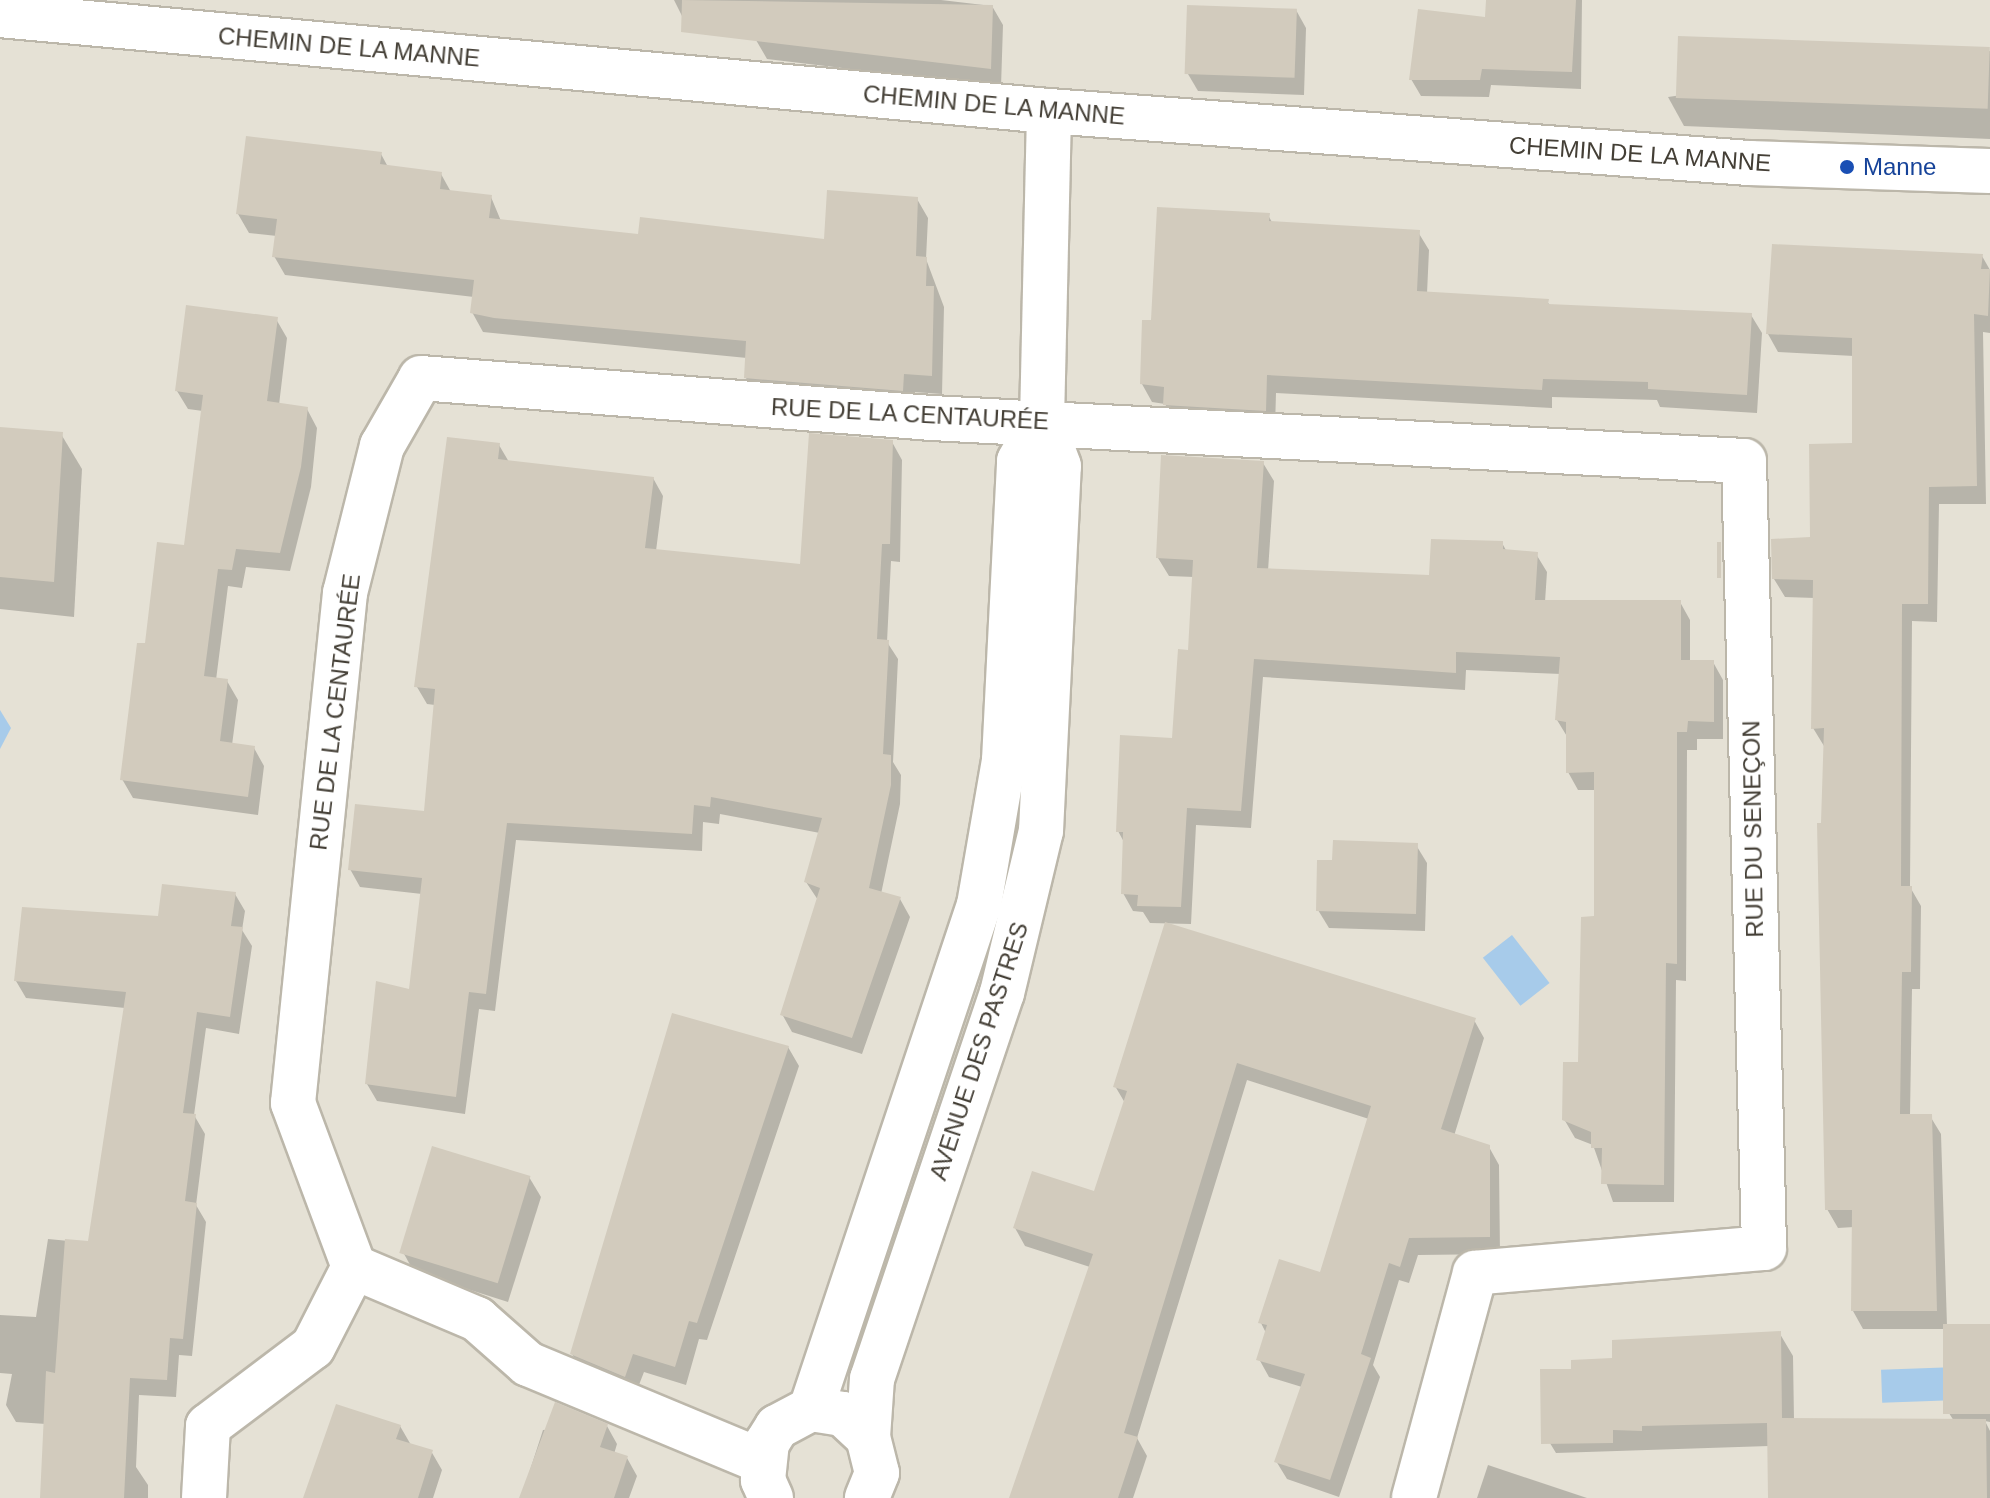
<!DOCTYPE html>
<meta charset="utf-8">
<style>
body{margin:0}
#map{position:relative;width:1990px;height:1498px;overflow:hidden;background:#f2efe6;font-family:Arial,sans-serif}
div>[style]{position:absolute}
.residential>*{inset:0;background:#e5e1d5;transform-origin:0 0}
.water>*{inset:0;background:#a7cbea;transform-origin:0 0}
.shadow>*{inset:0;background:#0003}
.building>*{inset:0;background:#d2cbbd;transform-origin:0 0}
.roads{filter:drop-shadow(2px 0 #bcb7aa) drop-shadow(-2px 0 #bcb7aa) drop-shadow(0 2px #bcb7aa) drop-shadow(0 -2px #bcb7aa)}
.minor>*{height:44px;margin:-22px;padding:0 22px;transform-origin:22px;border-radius:22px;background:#fff}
.dots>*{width:22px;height:22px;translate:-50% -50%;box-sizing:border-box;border:4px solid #fff;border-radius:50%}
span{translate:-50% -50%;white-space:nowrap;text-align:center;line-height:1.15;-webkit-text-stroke:8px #fff;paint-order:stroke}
.street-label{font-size:24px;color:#443f36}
.transit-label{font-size:24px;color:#164399}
.left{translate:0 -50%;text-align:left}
</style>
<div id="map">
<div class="residential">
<i style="left:0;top:0;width:1990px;height:1498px"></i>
</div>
<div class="water">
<i style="clip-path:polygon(0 710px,11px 728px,0 749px)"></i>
<i style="left:1512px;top:935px;width:61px;height:37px;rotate:52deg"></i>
<i style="left:1957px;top:1367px;width:33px;height:76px;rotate:88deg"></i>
</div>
<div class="shadow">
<i style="clip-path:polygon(674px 0,941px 0,992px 6px,1003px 25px,1001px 87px,767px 59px,756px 40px,685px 22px)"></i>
<i style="clip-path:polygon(1488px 0,1582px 0,1581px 89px,1491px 85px,1489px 97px,1421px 96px,1411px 79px,1487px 19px)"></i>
<i style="clip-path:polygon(1296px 10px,1306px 28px,1304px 95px,1198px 91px,1188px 74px)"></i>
<i style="clip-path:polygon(1990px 51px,1990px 139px,1684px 126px,1668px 97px)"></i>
<i style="clip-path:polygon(381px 154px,388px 167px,441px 174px,451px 192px,491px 197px,501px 221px,640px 236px,826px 242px,917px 199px,928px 218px,926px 259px,944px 307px,942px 394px,914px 392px,913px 409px,757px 397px,746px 378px,747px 358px,483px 332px,472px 312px,474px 297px,285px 275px,274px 256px,277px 236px,249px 233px,238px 214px)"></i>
<i style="clip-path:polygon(1268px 215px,1273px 224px,1418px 232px,1429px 250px,1427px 294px,1547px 301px,1550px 306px,1751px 315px,1762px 333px,1757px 413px,1660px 407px,1657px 400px,1552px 397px,1552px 408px,1276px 393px,1275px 428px,1176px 423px,1165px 404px,1152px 402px,1142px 384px,1153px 322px)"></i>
<i style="clip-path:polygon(1982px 256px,1990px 270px,1990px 333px,1983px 332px,1986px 504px,1939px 504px,1937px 622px,1912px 621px,1910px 887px,1921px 906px,1920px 989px,1912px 989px,1910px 1116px,1930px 1116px,1941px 1134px,1947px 1326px,1990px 1326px,1990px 1422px,1985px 1421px,1990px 1431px,1990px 1498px,1770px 1498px,1769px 1446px,1556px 1453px,1542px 1430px,1573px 1371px,1780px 1334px,1793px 1356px,1794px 1420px,1954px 1421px,1947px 1410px,1945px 1329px,1863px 1329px,1853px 1311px,1854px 1227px,1838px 1228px,1827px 1209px,1824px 746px,1813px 728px,1815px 598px,1785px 597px,1774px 579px,1812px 539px,1854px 445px,1854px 356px,1778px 352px,1768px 334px)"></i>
<i style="clip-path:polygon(276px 319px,287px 338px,279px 405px,307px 409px,317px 428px,311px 487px,290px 571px,246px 567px,242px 588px,228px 586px,216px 680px,227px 681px,238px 700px,232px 745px,254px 748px,264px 766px,258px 815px,133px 798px,122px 779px,146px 645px,185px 547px,203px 411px,188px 409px,177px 391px)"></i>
<i style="clip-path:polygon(0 429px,61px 434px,82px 469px,74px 617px,0 609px)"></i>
<i style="clip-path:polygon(892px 442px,902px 460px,900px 562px,891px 561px,887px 642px,898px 659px,893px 762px,901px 775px,900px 804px,881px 894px,900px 899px,910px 917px,862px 1054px,792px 1032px,782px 1014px,818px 900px,806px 882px,820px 833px,720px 814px,719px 824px,703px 822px,702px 851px,516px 840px,495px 1011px,479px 1009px,465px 1114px,377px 1101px,367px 1084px,411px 992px,422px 894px,360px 887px,350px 869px,426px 814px,435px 705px,427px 704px,417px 687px,499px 445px,509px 462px,653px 478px,663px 496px,656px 551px,802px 566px)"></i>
<i style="clip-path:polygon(1263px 463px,1274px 481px,1268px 571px,1431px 577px,1502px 543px,1507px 552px,1536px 554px,1547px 572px,1545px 602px,1680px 602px,1690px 620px,1690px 662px,1713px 662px,1723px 680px,1723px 739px,1697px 739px,1697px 750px,1687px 750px,1686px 981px,1676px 980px,1674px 1202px,1613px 1202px,1593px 1145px,1575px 1138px,1564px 1119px,1580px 1064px,1596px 918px,1596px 790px,1578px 790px,1568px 772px,1568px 738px,1557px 720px,1561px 674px,1466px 670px,1465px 690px,1263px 677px,1251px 828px,1196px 825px,1191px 924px,1150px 923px,1143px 912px,1133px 911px,1123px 893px,1125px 844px,1118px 831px,1174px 740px,1190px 652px,1194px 577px,1169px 576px,1158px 558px)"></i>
<i style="clip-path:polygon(1416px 845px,1427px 863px,1425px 931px,1329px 928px,1318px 910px,1334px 862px)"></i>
<i style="clip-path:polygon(235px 894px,245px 911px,242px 930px,252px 946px,239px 1034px,206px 1028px,194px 1115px,205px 1134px,196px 1205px,206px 1222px,192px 1356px,179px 1355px,176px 1397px,139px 1395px,136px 1467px,148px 1485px,148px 1498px,42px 1498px,46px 1424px,16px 1422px,6px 1405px,12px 1374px,0 1373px,0 1315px,36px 1317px,48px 1239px,90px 1243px,125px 1008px,26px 998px,16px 981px,160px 918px)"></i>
<i style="clip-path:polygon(1167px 925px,1474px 1020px,1484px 1038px,1454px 1136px,1489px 1147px,1499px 1165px,1500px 1254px,1418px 1255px,1409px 1283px,1399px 1280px,1373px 1365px,1380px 1377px,1339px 1497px,1287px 1479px,1276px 1461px,1302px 1387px,1269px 1377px,1259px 1359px,1266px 1333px,1261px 1323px,1321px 1275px,1369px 1119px,1247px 1080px,1137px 1438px,1147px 1456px,1133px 1498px,1011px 1498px,1090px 1267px,1025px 1246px,1015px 1228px,1095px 1193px,1125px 1103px,1115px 1086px)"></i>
<i style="clip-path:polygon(788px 1047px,799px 1066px,707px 1340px,699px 1339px,686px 1385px,644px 1372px,635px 1395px,583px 1373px,572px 1354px)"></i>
<i style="clip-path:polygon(529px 1177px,541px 1197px,508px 1302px,414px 1272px,403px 1252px)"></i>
<i style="clip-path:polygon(400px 1426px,411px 1445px,431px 1451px,442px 1470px,433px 1498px,305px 1498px)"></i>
<i style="clip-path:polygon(607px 1426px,617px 1444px,614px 1454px,627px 1458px,637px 1476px,629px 1498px,521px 1498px,543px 1430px)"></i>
<i style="clip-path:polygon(1488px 1465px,1587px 1498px,1477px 1498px)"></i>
</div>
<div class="building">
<i style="clip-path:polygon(682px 0,993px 5px,991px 69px,681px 32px)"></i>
<i style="clip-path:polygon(1486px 0,1576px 0,1572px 72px,1482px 69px,1480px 80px,1409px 80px,1418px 9px,1485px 17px)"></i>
<i style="left:1187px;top:5px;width:110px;height:69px;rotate:2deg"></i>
<i style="left:1678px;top:36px;width:312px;height:62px;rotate:2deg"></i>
<i style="clip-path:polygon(246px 136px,382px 152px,380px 164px,442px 172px,440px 189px,492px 195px,489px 218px,638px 234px,640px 217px,824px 239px,827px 190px,918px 197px,916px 256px,927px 257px,926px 286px,934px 286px,932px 376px,904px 374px,903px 391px,744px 378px,746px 341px,494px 318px,470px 313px,474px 280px,272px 257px,277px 219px,236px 214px)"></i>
<i style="clip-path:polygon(1157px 207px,1270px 213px,1269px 221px,1420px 230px,1417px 291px,1549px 299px,1548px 304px,1752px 313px,1747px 395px,1648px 389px,1648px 382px,1543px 379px,1542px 390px,1267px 375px,1266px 411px,1163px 405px,1164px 387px,1140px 384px,1142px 320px,1151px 320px)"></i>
<i style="clip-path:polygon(1772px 244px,1983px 254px,1981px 269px,1990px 269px,1988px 316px,1974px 314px,1977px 486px,1929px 487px,1928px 604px,1902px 604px,1901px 886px,1912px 886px,1911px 972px,1902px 972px,1900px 1114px,1932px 1114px,1937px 1311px,1851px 1311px,1852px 1210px,1825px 1210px,1817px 823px,1821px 823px,1824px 728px,1811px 729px,1813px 580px,1772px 579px,1771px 539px,1810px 537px,1809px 444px,1852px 443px,1852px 338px,1766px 334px)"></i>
<i style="clip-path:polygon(186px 305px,278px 317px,267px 401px,308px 407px,301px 467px,280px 553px,236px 549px,232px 570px,218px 569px,204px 676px,228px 679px,220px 741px,255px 746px,248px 797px,120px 780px,137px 643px,145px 643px,157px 542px,184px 545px,203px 395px,175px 391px)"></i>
<i style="clip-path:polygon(0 427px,63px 432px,54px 582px,0 577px)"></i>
<i style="clip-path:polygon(809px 433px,893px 440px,890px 544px,882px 544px,877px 639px,889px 640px,883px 754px,891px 755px,891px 785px,869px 888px,901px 897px,852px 1038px,780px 1015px,820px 888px,804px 882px,822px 818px,711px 797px,710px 807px,694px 805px,692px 834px,507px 823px,486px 994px,469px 992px,456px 1097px,365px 1084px,376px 981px,409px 989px,422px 878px,348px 870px,355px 804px,424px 811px,435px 689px,414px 687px,447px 437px,500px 443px,498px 459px,654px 477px,645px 548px,800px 564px)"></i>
<i style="clip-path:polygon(1161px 455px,1264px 461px,1257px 568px,1429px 575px,1431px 539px,1503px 541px,1503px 549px,1538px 552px,1535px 600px,1681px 600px,1681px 660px,1714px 660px,1714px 722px,1688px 721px,1687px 732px,1677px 732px,1677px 964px,1666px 963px,1664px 1185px,1601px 1184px,1602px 1148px,1591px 1148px,1591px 1132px,1562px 1120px,1563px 1062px,1578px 1062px,1581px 917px,1594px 916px,1594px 772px,1566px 773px,1566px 722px,1555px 720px,1560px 657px,1456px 652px,1456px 673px,1254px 659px,1241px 811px,1187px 808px,1181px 907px,1137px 906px,1138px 895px,1121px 894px,1123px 832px,1116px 832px,1120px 735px,1172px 738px,1178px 649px,1188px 650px,1193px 560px,1156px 558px)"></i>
<i style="left:1717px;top:542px;width:4px;height:36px"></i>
<i style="clip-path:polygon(1333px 840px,1418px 843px,1416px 914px,1316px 911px,1317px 860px,1332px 860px)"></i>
<i style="clip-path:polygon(162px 884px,236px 892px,231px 926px,243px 927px,230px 1017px,197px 1012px,183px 1113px,196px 1114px,185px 1201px,197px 1203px,183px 1339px,170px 1338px,167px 1380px,130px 1378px,124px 1498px,40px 1498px,46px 1371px,55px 1373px,65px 1239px,88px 1241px,126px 992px,14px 981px,22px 907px,158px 916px)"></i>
<i style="clip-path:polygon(1165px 922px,1476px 1018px,1441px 1129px,1490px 1145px,1490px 1237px,1409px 1238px,1400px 1267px,1389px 1263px,1361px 1354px,1371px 1358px,1330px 1480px,1274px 1462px,1305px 1374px,1256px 1360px,1267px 1325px,1258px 1323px,1279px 1259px,1320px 1272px,1371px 1106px,1237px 1063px,1124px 1433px,1138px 1437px,1118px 1498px,1009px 1498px,1093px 1254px,1013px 1228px,1032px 1171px,1094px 1191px,1127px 1091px,1113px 1087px)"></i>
<i style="clip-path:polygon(672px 1013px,789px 1046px,697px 1323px,689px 1321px,675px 1367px,633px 1354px,625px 1377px,570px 1354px)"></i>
<i style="left:432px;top:1146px;width:103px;height:112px;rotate:17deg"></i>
<i style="left:1943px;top:1324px;width:47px;height:90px"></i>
<i style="clip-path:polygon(1781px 1331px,1782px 1418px,1986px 1419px,1987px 1498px,1768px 1498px,1767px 1423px,1642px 1426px,1642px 1431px,1613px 1430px,1613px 1443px,1541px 1444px,1540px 1369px,1571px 1369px,1571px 1360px,1612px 1358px,1612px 1340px)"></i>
<i style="clip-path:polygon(555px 1402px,608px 1424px,600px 1447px,628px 1456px,614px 1498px,519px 1498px)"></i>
<i style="clip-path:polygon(336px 1404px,401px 1425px,396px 1439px,433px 1450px,418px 1498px,303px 1498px)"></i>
</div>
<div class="roads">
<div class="minor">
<i style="left:0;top:15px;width:1053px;rotate:5.23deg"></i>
<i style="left:1049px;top:111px;width:702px;rotate:4.25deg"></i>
<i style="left:1749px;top:163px;width:241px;rotate:1.9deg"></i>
<i style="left:354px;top:1267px;width:134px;rotate:22.9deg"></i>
<i style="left:477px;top:1319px;width:68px;rotate:41.4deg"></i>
<i style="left:528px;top:1364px;width:252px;rotate:22.6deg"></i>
<i style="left:811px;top:1409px;width:531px;rotate:-71.57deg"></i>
<i style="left:979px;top:905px;width:147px;rotate:-80.2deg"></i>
<i style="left:1004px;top:760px;width:299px;rotate:-87.1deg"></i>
<i style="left:1019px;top:461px;width:46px;rotate:-60.1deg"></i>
<i style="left:868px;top:1437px;width:58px;rotate:-86.1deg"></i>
<i style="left:872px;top:1379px;width:407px;rotate:-71.4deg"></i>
<i style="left:1002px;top:993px;width:167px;rotate:-76.5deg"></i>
<i style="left:1041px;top:831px;width:365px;rotate:-87.2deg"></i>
<i style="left:1059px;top:466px;width:48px;rotate:-110.7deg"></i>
<i style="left:1042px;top:421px;width:310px;rotate:-88.7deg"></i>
<i style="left:204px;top:1498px;width:72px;rotate:-86.8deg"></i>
<i style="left:208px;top:1426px;width:131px;rotate:-37deg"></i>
<i style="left:313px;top:1347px;width:90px;rotate:-62.9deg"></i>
<i style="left:354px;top:1267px;width:175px;rotate:-110.4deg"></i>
<i style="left:293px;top:1103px;width:513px;rotate:-84.18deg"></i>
<i style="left:345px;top:593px;width:152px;rotate:-75.9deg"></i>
<i style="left:382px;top:446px;width:78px;rotate:-60.2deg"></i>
<i style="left:421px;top:378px;width:513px;rotate:4.48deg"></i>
<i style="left:932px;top:418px;width:813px;rotate:3.03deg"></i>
<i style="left:1744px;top:461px;width:787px;rotate:88.54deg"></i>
<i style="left:1764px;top:1248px;width:290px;rotate:175.1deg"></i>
<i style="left:1475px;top:1273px;width:233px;rotate:105.2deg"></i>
<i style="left:771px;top:1498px;width:20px;rotate:-114deg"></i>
<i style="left:763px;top:1480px;width:37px;rotate:-84deg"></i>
<i style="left:767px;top:1443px;width:19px;rotate:-58deg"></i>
<i style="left:777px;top:1427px;width:38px;rotate:-28deg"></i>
<i style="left:811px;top:1409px;width:32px;rotate:9deg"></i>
<i style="left:843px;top:1414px;width:34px;rotate:43deg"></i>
<i style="left:868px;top:1437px;width:37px;rotate:76deg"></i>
<i style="left:877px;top:1473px;width:27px;rotate:112deg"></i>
</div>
</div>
<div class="dots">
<i style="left:1847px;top:167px;background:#1a4fb4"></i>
</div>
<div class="street-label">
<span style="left:349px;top:47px;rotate:5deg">CHEMIN DE LA MANNE</span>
<span style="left:994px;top:105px;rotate:5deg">CHEMIN DE LA MANNE</span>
<span style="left:1640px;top:154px;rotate:4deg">CHEMIN DE LA MANNE</span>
<span style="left:910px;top:414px;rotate:3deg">RUE DE LA CENTAURÉE</span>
<span style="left:335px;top:712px;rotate:-83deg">RUE DE LA CENTAURÉE</span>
<span style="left:1753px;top:829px;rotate:-91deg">RUE DU SENEÇON</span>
<span style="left:979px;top:1051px;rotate:-72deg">AVENUE DES PASTRES</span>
</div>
<div class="transit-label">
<span class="left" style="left:1863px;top:167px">Manne</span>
</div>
</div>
